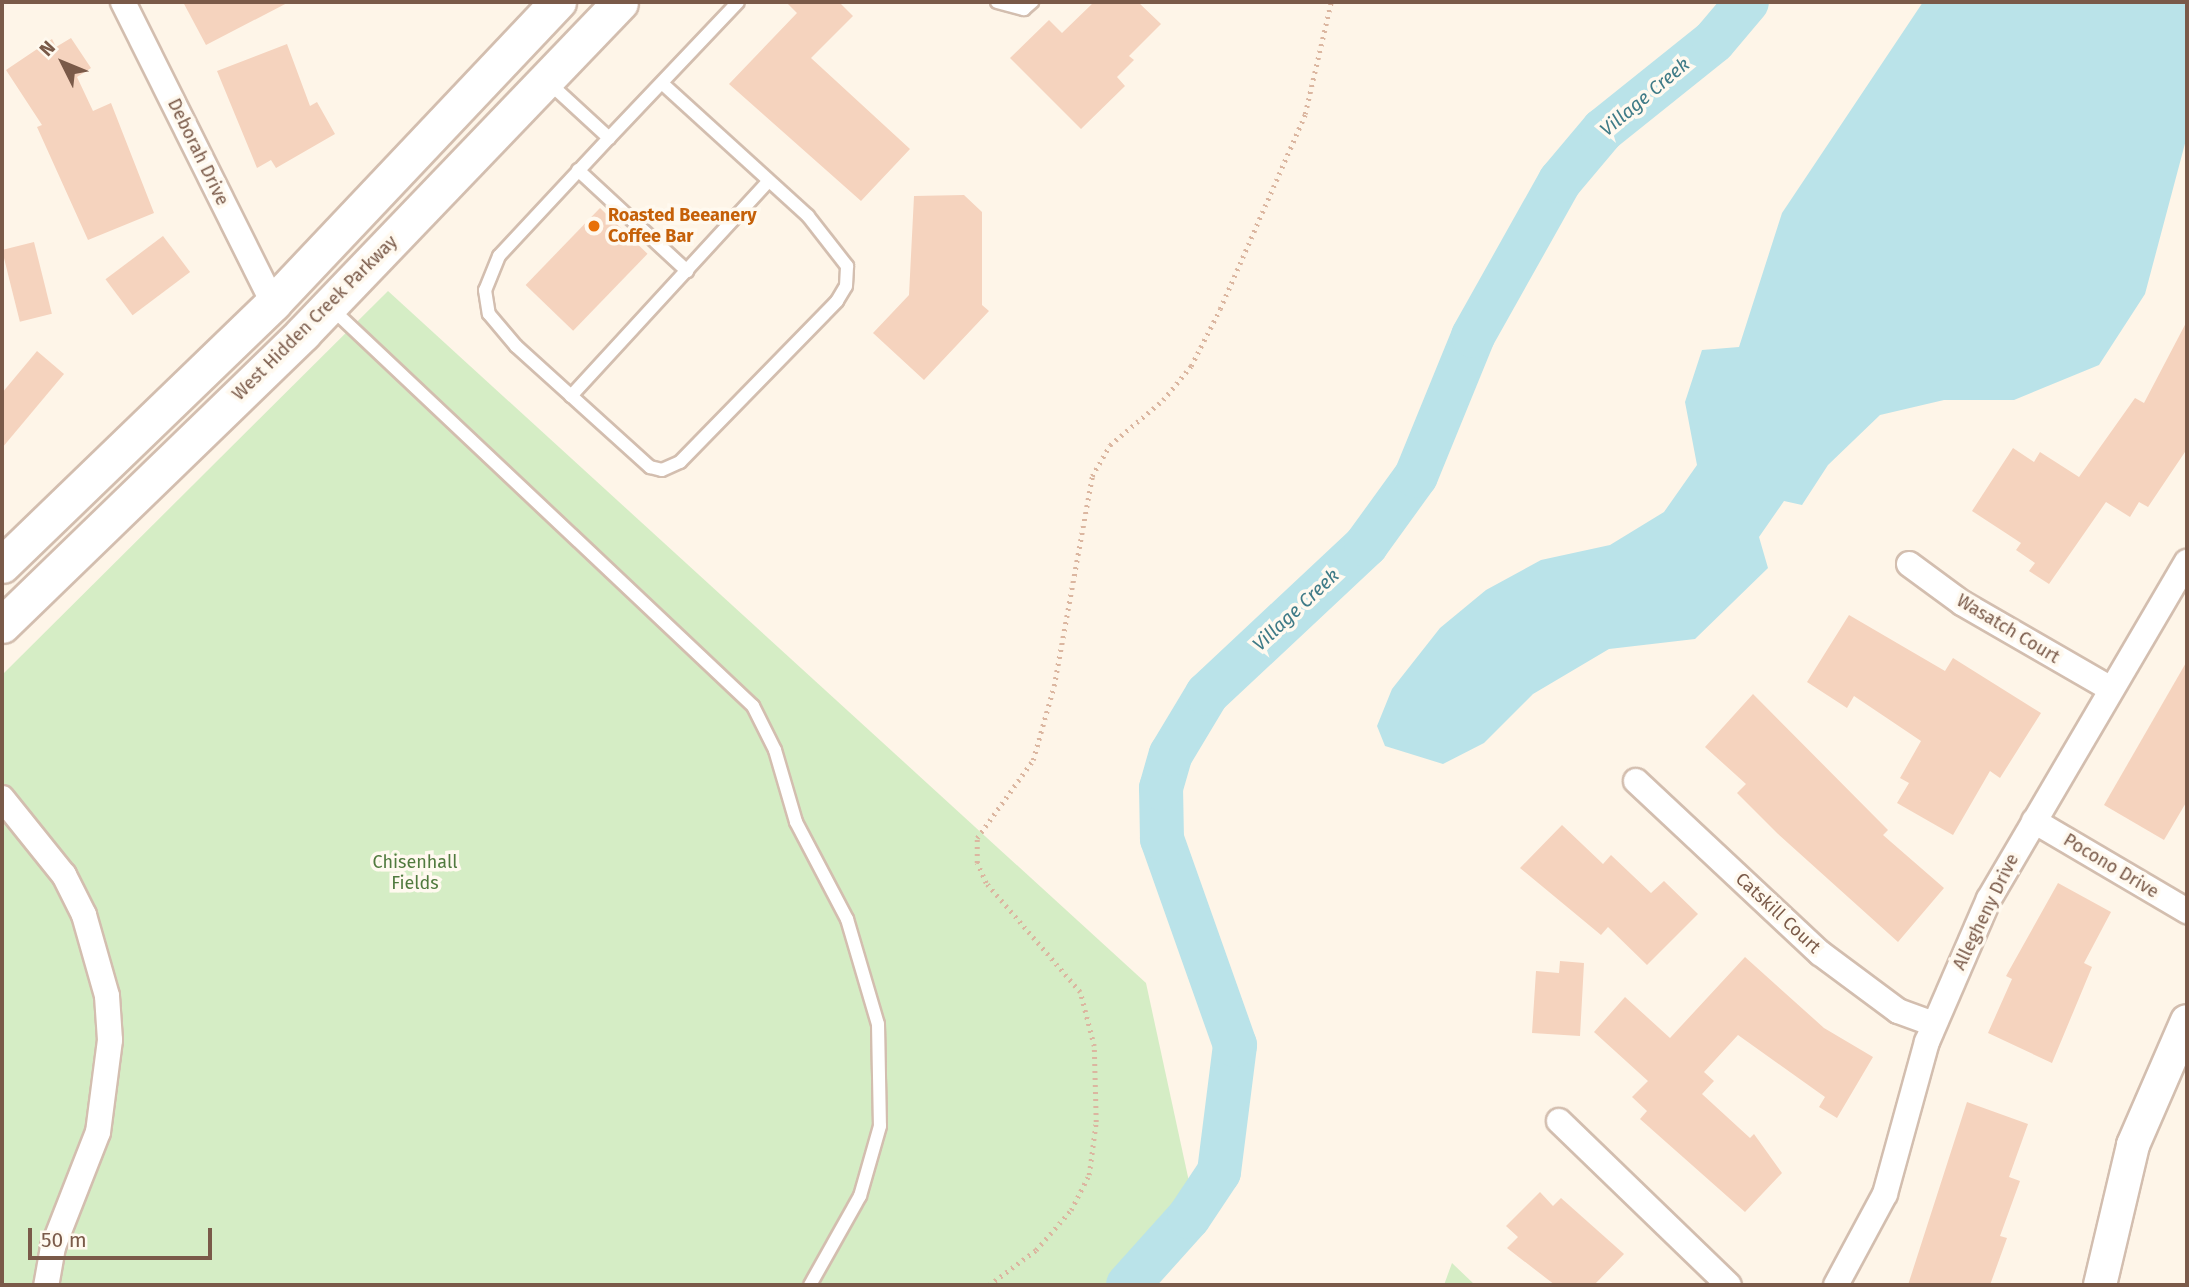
<!DOCTYPE html>
<style>
body{margin:0}
#map{position:relative;width:2189px;height:1287px;overflow:hidden;background:#fef5e8;font-family:"Fira Sans",sans-serif}
div>[style]{position:absolute}
.green>*{inset:0;background:#d5edc5}
.water>*{inset:0;background:#bae3e9}
.river>*{height:44px;margin:-22px;padding:0 22px;transform-origin:22px;border-radius:22px;background:#bae3e9}
.building>*{inset:0;background:#f5d3be;transform-origin:0 0}
.path>*{height:4.5px;margin-top:-2.25px;transform-origin:0;background:repeating-linear-gradient(90deg,#dbb6a0 0 2px,transparent 0 7px)}
.roads{filter:drop-shadow(2px 0 #d3beaf) drop-shadow(-2px 0 #d3beaf) drop-shadow(0 2px #d3beaf) drop-shadow(0 -2px #d3beaf)}
.service>*{height:12px;margin:-6px;padding:0 6px;transform-origin:6px;border-radius:6px;background:#fff}
.minor>*{height:24px;margin:-12px;padding:0 12px;transform-origin:12px;border-radius:12px;background:#fff}
.tertiary>*{height:32px;margin:-16px;padding:0 16px;transform-origin:16px;border-radius:16px;background:#fff}
.secondary>*{height:35px;margin:-17.5px;padding:0 17.5px;transform-origin:17.5px;border-radius:17.5px;background:#fff}
.dots>*{width:19px;height:19px;translate:-50% -50%;box-sizing:border-box;border:4px solid #fff9ef;border-radius:50%}
span{translate:-50% -50%;white-space:nowrap;text-align:center;line-height:1.15;-webkit-text-stroke:7px #fff9ef;paint-order:stroke}
.street-label{font-size:18px;color:#7a5a49}
.food-label{font-size:18px;color:#c56008;font-weight:700}
.left{translate:0 -50%;text-align:left}
.park-label{font-size:18px;color:#507a3e}
.water-label{font-size:19px;color:#3f7b87;font-style:italic}
.frame{position:absolute;inset:0;border:4px solid #7a5a49;pointer-events:none}
.north{position:absolute;left:28px;top:28px;width:70px;height:70px;-webkit-text-stroke:5px #fff9ef;paint-order:stroke;rotate:313deg;font-size:19px;font-weight:700;line-height:28px;text-align:center;color:#7a5a49}
.north::after{content:'';display:block;margin:auto;width:24px;height:32px;background:#7a5a49;clip-path:polygon(50% 0,100% 100%,50% 72%,0 100%)}
.scale{position:absolute;left:28px;top:1228px;width:184px;height:32px;box-sizing:border-box;border:4px solid #7a5a49;border-top:0;padding-left:9px;font-size:21px;line-height:24px;white-space:nowrap;color:#7a5a49;-webkit-text-stroke:5px #fff9ef;paint-order:stroke}
</style>
<div id="map">
<div class="green">
<i style="clip-path:polygon(388px 291px,1146px 983px,1193px 1200px,1124px 1285px,2px 1285px,2px 675px)"></i>
<i style="clip-path:polygon(1452px 1263px,1475px 1285px,1444px 1285px)"></i>
</div>
<div class="water">
<i style="clip-path:polygon(1923px 2px,2187px 2px,2187px 136px,2145px 294px,2099px 365px,2014px 400px,1944px 400px,1880px 415px,1828px 465px,1802px 505px,1784px 501px,1759px 537px,1768px 568px,1695px 639px,1609px 649px,1533px 694px,1484px 743px,1443px 764px,1385px 746px,1377px 726px,1392px 689px,1440px 628px,1486px 590px,1541px 560px,1610px 545px,1664px 512px,1697px 465px,1685px 402px,1702px 350px,1739px 347px,1782px 213px)"></i>
</div>
<div class="river">
<i style="left:1128px;top:1285px;width:91px;rotate:-48.1deg"></i>
<i style="left:1189px;top:1217px;width:54px;rotate:-56.3deg"></i>
<i style="left:1219px;top:1172px;width:128px;rotate:-82.8deg"></i>
<i style="left:1235px;top:1045px;width:219px;rotate:-109.5deg"></i>
<i style="left:1162px;top:839px;width:51px;rotate:-91.1deg"></i>
<i style="left:1161px;top:788px;width:35px;rotate:-74deg"></i>
<i style="left:1171px;top:754px;width:70px;rotate:-59deg"></i>
<i style="left:1207px;top:694px;width:218px;rotate:-43.1deg"></i>
<i style="left:1366px;top:545px;width:85px;rotate:-54.1deg"></i>
<i style="left:1416px;top:476px;width:151px;rotate:-67.8deg"></i>
<i style="left:1473px;top:336px;width:178px;rotate:-60.7deg"></i>
<i style="left:1560px;top:181px;width:67px;rotate:-49.9deg"></i>
<i style="left:1603px;top:130px;width:142px;rotate:-38.7deg"></i>
<i style="left:1714px;top:41px;width:51px;rotate:-49.8deg"></i>
</div>
<div class="building">
<i style="clip-path:polygon(183px 2px,289px 2px,206px 45px)"></i>
<i style="clip-path:polygon(786px 2px,839px 2px,853px 16px,811px 58px,910px 149px,861px 201px,729px 84px,797px 13px)"></i>
<i style="clip-path:polygon(1094px 2px,1138px 2px,1161px 24px,1129px 56px,1134px 60px,1117px 77px,1125px 86px,1081px 129px,1010px 58px,1049px 20px,1062px 33px)"></i>
<i style="clip-path:polygon(71px 38px,91px 68px,77px 77px,93px 111px,111px 103px,154px 213px,88px 240px,37px 127px,42px 125px,6px 70px,52px 39px,56px 47px)"></i>
<i style="clip-path:polygon(287px 44px,310px 106px,317px 102px,335px 134px,276px 168px,271px 160px,257px 168px,217px 71px)"></i>
<i style="clip-path:polygon(964px 195px,982px 212px,982px 305px,989px 311px,924px 380px,873px 333px,909px 295px,914px 196px)"></i>
<i style="left:600px;top:208px;width:66px;height:107px;rotate:44deg"></i>
<i style="left:163px;top:236px;width:45px;height:72px;rotate:53deg"></i>
<i style="left:34px;top:242px;width:74px;height:33px;rotate:76deg"></i>
<i style="clip-path:polygon(2187px 321px,2187px 449px,2148px 507px,2139px 502px,2130px 517px,2106px 502px,2049px 584px,2029px 571px,2035px 563px,2016px 550px,2021px 543px,1972px 511px,2013px 448px,2034px 462px,2040px 452px,2079px 477px,2135px 398px,2144px 403px)"></i>
<i style="clip-path:polygon(37px 351px,64px 374px,2px 448px,2px 393px)"></i>
<i style="clip-path:polygon(1849px 615px,1945px 671px,1953px 658px,2041px 713px,2000px 778px,1990px 771px,1953px 835px,1897px 803px,1909px 783px,1900px 778px,1921px 741px,1854px 696px,1847px 708px,1807px 682px)"></i>
<i style="clip-path:polygon(2187px 661px,2187px 801px,2164px 840px,2104px 805px)"></i>
<i style="clip-path:polygon(1753px 694px,1888px 830px,1883px 835px,1944px 888px,1898px 942px,1777px 833px,1737px 793px,1746px 784px,1705px 747px)"></i>
<i style="clip-path:polygon(1562px 825px,1603px 864px,1611px 855px,1651px 893px,1664px 881px,1698px 914px,1647px 965px,1608px 927px,1601px 935px,1520px 868px)"></i>
<i style="clip-path:polygon(2058px 883px,2111px 912px,2084px 963px,2092px 967px,2052px 1063px,1988px 1033px,2012px 979px,2006px 976px)"></i>
<i style="clip-path:polygon(1745px 957px,1824px 1028px,1873px 1057px,1837px 1118px,1819px 1107px,1825px 1097px,1738px 1035px,1704px 1072px,1714px 1081px,1702px 1094px,1750px 1138px,1754px 1134px,1782px 1173px,1745px 1212px,1640px 1119px,1647px 1111px,1632px 1097px,1648px 1081px,1594px 1032px,1625px 997px,1670px 1038px)"></i>
<i style="clip-path:polygon(1560px 961px,1584px 963px,1580px 1036px,1532px 1033px,1536px 971px,1559px 973px)"></i>
<i style="clip-path:polygon(1967px 1102px,2028px 1124px,2009px 1177px,2020px 1181px,2000px 1236px,2007px 1238px,1990px 1285px,1908px 1285px)"></i>
<i style="clip-path:polygon(1540px 1192px,1553px 1206px,1561px 1198px,1624px 1254px,1594px 1285px,1555px 1285px,1507px 1248px,1518px 1237px,1506px 1226px)"></i>
</div>
<div class="path">
<i style="left:989px;top:1285px;width:59px;rotate:-36.7deg"></i>
<i style="left:1036px;top:1250px;width:53px;rotate:-48.8deg"></i>
<i style="left:1071px;top:1210px;width:39px;rotate:-63deg"></i>
<i style="left:1089px;top:1175px;width:53px;rotate:-82.5deg"></i>
<i style="left:1096px;top:1122px;width:76px;rotate:-91.5deg"></i>
<i style="left:1094px;top:1046px;width:56px;rotate:-104.5deg"></i>
<i style="left:1080px;top:992px;width:144px;rotate:-130.8deg"></i>
<i style="left:986px;top:883px;width:22px;rotate:-114deg"></i>
<i style="left:977px;top:863px;width:25px;rotate:-90deg"></i>
<i style="left:977px;top:838px;width:96px;rotate:-54.3deg"></i>
<i style="left:1033px;top:760px;width:77px;rotate:-74.2deg"></i>
<i style="left:1054px;top:686px;width:213px;rotate:-79.7deg"></i>
<i style="left:1092px;top:476px;width:36px;rotate:-60deg"></i>
<i style="left:1110px;top:445px;width:70px;rotate:-40.3deg"></i>
<i style="left:1163px;top:400px;width:44px;rotate:-50.5deg"></i>
<i style="left:1191px;top:366px;width:64px;rotate:-63deg"></i>
<i style="left:1220px;top:309px;width:213px;rotate:-66.4deg"></i>
<i style="left:1305px;top:114px;width:115px;rotate:-76.9deg"></i>
</div>
<div class="roads">
<div class="service">
<i style="left:997px;top:2px;width:28px;rotate:15deg"></i>
<i style="left:1024px;top:9px;width:11px;rotate:-41deg"></i>
<i style="left:546px;top:80px;width:86px;rotate:42.6deg"></i>
<i style="left:609px;top:138px;width:187px;rotate:-46.5deg"></i>
<i style="left:609px;top:138px;width:161px;rotate:133deg"></i>
<i style="left:499px;top:256px;width:37px;rotate:112deg"></i>
<i style="left:485px;top:290px;width:24px;rotate:81deg"></i>
<i style="left:489px;top:314px;width:42px;rotate:49.8deg"></i>
<i style="left:516px;top:346px;width:181px;rotate:42.1deg"></i>
<i style="left:650px;top:467px;width:12px;rotate:14deg"></i>
<i style="left:662px;top:470px;width:20px;rotate:-24deg"></i>
<i style="left:680px;top:462px;width:225px;rotate:-45.7deg"></i>
<i style="left:837px;top:301px;width:17px;rotate:-59deg"></i>
<i style="left:846px;top:286px;width:20px;rotate:-87deg"></i>
<i style="left:847px;top:266px;width:63px;rotate:-128deg"></i>
<i style="left:808px;top:216px;width:197px;rotate:-137.7deg"></i>
<i style="left:578px;top:170px;width:149px;rotate:42.8deg"></i>
<i style="left:329px;top:306px;width:583px;rotate:43.33deg"></i>
<i style="left:753px;top:706px;width:49px;rotate:63.4deg"></i>
<i style="left:775px;top:750px;width:75px;rotate:73.7deg"></i>
<i style="left:796px;top:822px;width:110px;rotate:62.3deg"></i>
<i style="left:847px;top:919px;width:109px;rotate:73.6deg"></i>
<i style="left:878px;top:1024px;width:102px;rotate:88.9deg"></i>
<i style="left:880px;top:1126px;width:73px;rotate:105.9deg"></i>
<i style="left:860px;top:1196px;width:102px;rotate:119.3deg"></i>
<i style="left:571px;top:396px;width:292px;rotate:-47.4deg"></i>
</div>
<div class="minor">
<i style="left:123px;top:2px;width:336px;rotate:63.5deg"></i>
<i style="left:1909px;top:564px;width:66px;rotate:36.3deg"></i>
<i style="left:1962px;top:603px;width:172px;rotate:30deg"></i>
<i style="left:1636px;top:781px;width:252px;rotate:43.1deg"></i>
<i style="left:1820px;top:953px;width:97px;rotate:36.6deg"></i>
<i style="left:1898px;top:1011px;width:38px;rotate:20deg"></i>
<i style="left:2px;top:798px;width:99px;rotate:51.2deg"></i>
<i style="left:64px;top:875px;width:45px;rotate:63.4deg"></i>
<i style="left:84px;top:915px;width:84px;rotate:74.1deg"></i>
<i style="left:107px;top:996px;width:44px;rotate:86.1deg"></i>
<i style="left:110px;top:1040px;width:93px;rotate:97.4deg"></i>
<i style="left:98px;top:1132px;width:123px;rotate:111.4deg"></i>
<i style="left:53px;top:1247px;width:39px;rotate:100deg"></i>
<i style="left:2034px;top:821px;width:178px;rotate:30.5deg"></i>
<i style="left:1559px;top:1121px;width:236px;rotate:44deg"></i>
<i style="left:1836px;top:1285px;width:103px;rotate:-61.7deg"></i>
<i style="left:1885px;top:1194px;width:158px;rotate:-74.6deg"></i>
<i style="left:1927px;top:1042px;width:156px;rotate:-66.6deg"></i>
<i style="left:1989px;top:899px;width:391px;rotate:-59.6deg"></i>
</div>
<div class="tertiary">
<i style="left:2100px;top:1285px;width:144px;rotate:-76.7deg"></i>
<i style="left:2133px;top:1145px;width:135px;rotate:-66.5deg"></i>
</div>
<div class="secondary">
<i style="left:2px;top:565px;width:377px;rotate:-44deg"></i>
<i style="left:273px;top:303px;width:415px;rotate:-46.6deg"></i>
<i style="left:2px;top:625px;width:419px;rotate:-44.1deg"></i>
<i style="left:303px;top:333px;width:458px;rotate:-46.2deg"></i>
</div>
</div>
<div class="dots">
<i style="left:594px;top:226px;background:#e8710a"></i>
</div>
<div class="street-label">
<span style="left:198px;top:152px;rotate:64deg">Deborah Drive</span>
<span style="left:315px;top:318px;rotate:-45deg">West Hidden Creek Parkway</span>
<span style="left:2008px;top:629px;rotate:31deg">Wasatch Court</span>
<span style="left:2111px;top:866px;rotate:31deg">Pocono Drive</span>
<span style="left:1986px;top:912px;rotate:-64deg">Allegheny Drive</span>
<span style="left:1778px;top:913px;rotate:43deg">Catskill Court</span>
</div>
<div class="food-label">
<span class="left" style="left:608px;top:226px">Roasted Beeanery<br>Coffee Bar</span>
</div>
<div class="park-label">
<span style="left:415px;top:873px">Chisenhall<br>Fields</span>
</div>
<div class="water-label">
<span style="left:1645px;top:97px;rotate:-40deg">Village Creek</span>
<span style="left:1296px;top:610px;rotate:-43deg">Village Creek</span>
</div>
<div class="frame"></div>
<div class="north">N</div>
<div class="scale">50 m</div>
</div>
